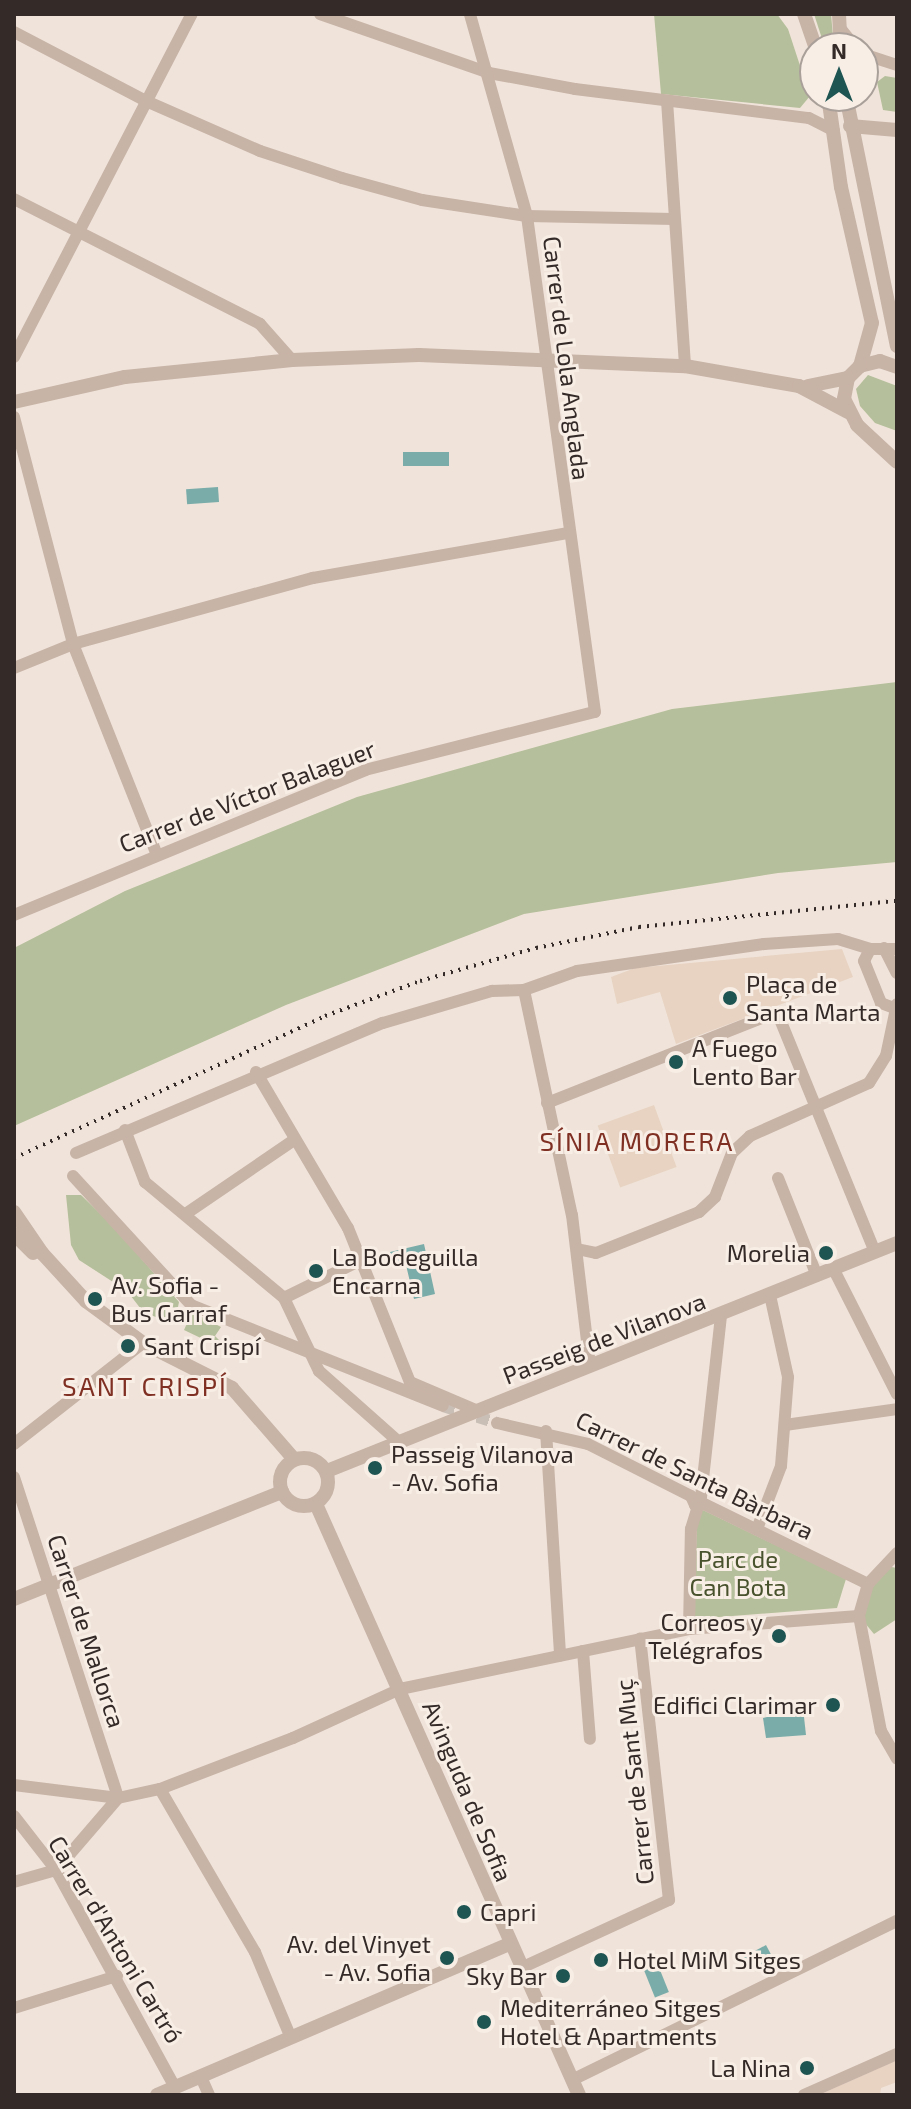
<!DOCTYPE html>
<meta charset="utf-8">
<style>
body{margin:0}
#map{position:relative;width:911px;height:2109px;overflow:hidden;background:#f0e4da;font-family:"Exo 2",sans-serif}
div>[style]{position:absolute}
.green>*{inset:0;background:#b6bf9b}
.plaza>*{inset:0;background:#e8d3c2;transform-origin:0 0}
.water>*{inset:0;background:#7aaca9;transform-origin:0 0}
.minor-tunnel>*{height:12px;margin-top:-6px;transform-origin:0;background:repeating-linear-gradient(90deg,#cabfb6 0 12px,transparent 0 18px)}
.minor>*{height:12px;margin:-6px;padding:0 6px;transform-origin:6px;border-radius:6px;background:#c8b3a7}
.tertiary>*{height:14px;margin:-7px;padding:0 7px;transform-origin:7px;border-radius:7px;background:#c8b3a7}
.tertiary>.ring{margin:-7px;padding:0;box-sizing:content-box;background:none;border:14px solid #c8b3a7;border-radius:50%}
.rail>*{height:4px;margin-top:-2px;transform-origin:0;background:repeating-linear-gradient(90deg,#342a27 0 2px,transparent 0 8px)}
.dots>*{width:22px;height:22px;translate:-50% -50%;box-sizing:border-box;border:4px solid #f8eee6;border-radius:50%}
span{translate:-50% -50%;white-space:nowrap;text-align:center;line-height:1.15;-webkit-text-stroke:6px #f8eee6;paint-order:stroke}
.street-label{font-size:24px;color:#342a27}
.poi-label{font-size:24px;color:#342a27}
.left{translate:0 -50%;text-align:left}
.right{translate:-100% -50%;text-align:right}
.park-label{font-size:24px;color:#48522c}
.neighbourhood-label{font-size:26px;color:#803023;letter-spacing:2px}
.frame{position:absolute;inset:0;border:16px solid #342a27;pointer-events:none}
.north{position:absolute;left:799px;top:32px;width:80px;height:80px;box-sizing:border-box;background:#f8eee6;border:2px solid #aaa09a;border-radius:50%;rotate:0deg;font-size:22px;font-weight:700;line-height:32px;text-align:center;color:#342a27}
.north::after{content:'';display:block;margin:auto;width:28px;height:36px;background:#1e5452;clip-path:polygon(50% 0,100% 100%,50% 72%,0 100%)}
</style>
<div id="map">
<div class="green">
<i style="clip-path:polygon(654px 14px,777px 14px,788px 29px,810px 96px,800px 108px,661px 94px)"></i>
<i style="clip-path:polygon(814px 14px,831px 14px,834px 48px,825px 48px)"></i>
<i style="clip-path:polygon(885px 76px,897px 78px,897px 112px,883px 110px,877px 82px)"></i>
<i style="clip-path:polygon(868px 375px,897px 386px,897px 431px,875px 423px,860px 406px,856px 389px)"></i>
<i style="clip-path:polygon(897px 682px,897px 862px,778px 873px,524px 914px,286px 1005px,14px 1126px,14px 948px,125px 891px,357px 797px,672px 709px)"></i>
<i style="clip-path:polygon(66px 1195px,81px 1195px,113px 1226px,179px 1302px,176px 1317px,168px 1321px,144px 1313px,127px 1291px,79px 1260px,71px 1245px)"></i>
<i style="clip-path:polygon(192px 1312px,221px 1327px,215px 1336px,232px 1353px,184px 1330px)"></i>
<i style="clip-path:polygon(703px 1510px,846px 1579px,837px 1608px,694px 1619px,697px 1517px)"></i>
<i style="clip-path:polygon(886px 1566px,897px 1568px,897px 1619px,874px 1634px,859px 1616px,868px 1584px)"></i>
</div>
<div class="plaza">
<i style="clip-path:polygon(842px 949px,853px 977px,676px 1044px,660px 992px,617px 1004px,611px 977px,635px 968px)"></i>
<i style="left:654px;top:1105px;width:66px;height:60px;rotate:70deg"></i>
<i style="clip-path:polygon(897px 2060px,897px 2082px,881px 2088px,880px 2095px,819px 2095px)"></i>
</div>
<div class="water">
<i style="left:449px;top:452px;width:14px;height:46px;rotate:90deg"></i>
<i style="left:218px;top:487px;width:15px;height:32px;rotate:86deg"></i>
<i style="clip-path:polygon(424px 1244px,435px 1294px,414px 1299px,406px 1265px,394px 1268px,390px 1252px)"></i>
<i style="clip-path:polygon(803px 1708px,806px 1735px,766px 1738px,763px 1718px)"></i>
<i style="left:766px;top:1945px;width:15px;height:28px;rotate:62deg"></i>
<i style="left:658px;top:1965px;width:29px;height:15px;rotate:68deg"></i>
</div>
<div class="minor-tunnel">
<i style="left:443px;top:1406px;width:57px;rotate:17.5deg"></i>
</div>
<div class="minor">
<i style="left:320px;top:14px;width:179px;rotate:19.2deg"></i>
<i style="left:489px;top:73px;width:87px;rotate:10.5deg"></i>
<i style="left:575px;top:89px;width:236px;rotate:7.1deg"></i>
<i style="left:809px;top:118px;width:28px;rotate:27deg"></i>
<i style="left:840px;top:28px;width:26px;rotate:51deg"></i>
<i style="left:14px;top:32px;width:149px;rotate:27.6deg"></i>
<i style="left:146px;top:101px;width:124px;rotate:23.7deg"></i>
<i style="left:260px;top:151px;width:86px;rotate:18.2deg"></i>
<i style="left:342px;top:178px;width:83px;rotate:15.4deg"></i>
<i style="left:422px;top:200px;width:106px;rotate:8.7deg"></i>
<i style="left:527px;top:216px;width:147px;rotate:1.2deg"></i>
<i style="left:863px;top:54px;width:36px;rotate:18deg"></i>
<i style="left:667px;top:101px;width:266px;rotate:86.1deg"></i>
<i style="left:14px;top:199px;width:276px;rotate:26.9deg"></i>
<i style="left:260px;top:324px;width:48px;rotate:48.4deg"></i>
<i style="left:14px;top:357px;width:386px;rotate:-62.6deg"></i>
<i style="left:14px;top:417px;width:235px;rotate:75.4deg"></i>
<i style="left:73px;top:644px;width:225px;rotate:68.3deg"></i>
<i style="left:14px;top:668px;width:64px;rotate:-22.1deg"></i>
<i style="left:73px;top:644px;width:249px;rotate:-15.4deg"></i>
<i style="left:313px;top:578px;width:258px;rotate:-10deg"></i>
<i style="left:14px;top:915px;width:380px;rotate:-22.4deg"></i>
<i style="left:365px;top:770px;width:237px;rotate:-14.2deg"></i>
<i style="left:595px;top:712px;width:501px;rotate:-97.81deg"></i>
<i style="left:527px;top:216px;width:210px;rotate:-105.8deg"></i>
<i style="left:884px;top:948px;width:28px;rotate:63deg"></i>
<i style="left:524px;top:990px;width:230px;rotate:78deg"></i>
<i style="left:572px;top:1215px;width:151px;rotate:83.2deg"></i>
<i style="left:894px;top:1008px;width:14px;rotate:-159deg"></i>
<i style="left:881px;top:1003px;width:45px;rotate:-112deg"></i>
<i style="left:864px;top:961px;width:13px;rotate:-63deg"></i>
<i style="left:870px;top:949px;width:27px"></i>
<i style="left:256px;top:1072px;width:181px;rotate:59.5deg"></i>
<i style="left:348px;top:1228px;width:166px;rotate:68.1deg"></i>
<i style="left:410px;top:1382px;width:74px;rotate:23.1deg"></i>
<i style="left:547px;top:1103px;width:247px;rotate:-21.6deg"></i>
<i style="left:777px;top:1012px;width:259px;rotate:67.8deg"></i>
<i style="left:125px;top:1130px;width:56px;rotate:69deg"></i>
<i style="left:145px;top:1182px;width:181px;rotate:39.8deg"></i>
<i style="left:284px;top:1298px;width:81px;rotate:64.4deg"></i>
<i style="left:319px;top:1371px;width:108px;rotate:41.6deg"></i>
<i style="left:76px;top:1153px;width:333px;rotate:-23deg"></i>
<i style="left:383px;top:1023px;width:114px;rotate:-16.4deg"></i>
<i style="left:492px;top:991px;width:32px;rotate:-2deg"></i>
<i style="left:524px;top:990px;width:56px;rotate:-19.7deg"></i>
<i style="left:577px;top:971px;width:189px;rotate:-8.2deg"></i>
<i style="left:764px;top:944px;width:74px;rotate:-3.9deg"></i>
<i style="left:838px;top:939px;width:34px;rotate:17deg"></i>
<i style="left:73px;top:1176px;width:175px;rotate:47.5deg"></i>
<i style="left:191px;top:1305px;width:271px;rotate:21.8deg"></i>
<i style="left:778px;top:1178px;width:105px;rotate:68.3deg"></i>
<i style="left:187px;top:1213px;width:130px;rotate:-34.3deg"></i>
<i style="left:577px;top:1249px;width:19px;rotate:12deg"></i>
<i style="left:596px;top:1253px;width:111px;rotate:-21.7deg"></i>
<i style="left:699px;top:1212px;width:22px;rotate:-43deg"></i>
<i style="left:715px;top:1197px;width:47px;rotate:-68.9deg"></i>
<i style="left:732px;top:1153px;width:25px;rotate:-43deg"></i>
<i style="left:750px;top:1136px;width:130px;rotate:-24deg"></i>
<i style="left:869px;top:1083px;width:32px;rotate:-58deg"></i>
<i style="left:886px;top:1056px;width:53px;rotate:-78.1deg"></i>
<i style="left:834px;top:1270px;width:139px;rotate:63.1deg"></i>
<i style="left:284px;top:1298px;width:81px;rotate:-26.3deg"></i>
<i style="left:497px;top:1423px;width:93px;rotate:13deg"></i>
<i style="left:588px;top:1444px;width:115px;rotate:26.8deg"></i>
<i style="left:691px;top:1496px;width:10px;rotate:66deg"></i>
<i style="left:785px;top:1425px;width:113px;rotate:-8.1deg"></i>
<i style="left:546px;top:1431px;width:225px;rotate:86.4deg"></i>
<i style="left:14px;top:1444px;width:164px;rotate:-38.1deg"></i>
<i style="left:14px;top:1477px;width:337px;rotate:72deg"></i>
<i style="left:118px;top:1798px;width:95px;rotate:130.7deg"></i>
<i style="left:56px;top:1870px;width:44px;rotate:164.1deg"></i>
<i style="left:695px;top:1505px;width:7px;rotate:-16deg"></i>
<i style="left:702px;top:1503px;width:185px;rotate:26deg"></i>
<i style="left:757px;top:1529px;width:67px;rotate:-69.1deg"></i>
<i style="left:781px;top:1466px;width:89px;rotate:-85.5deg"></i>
<i style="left:788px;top:1377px;width:84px;rotate:-102.4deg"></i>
<i style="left:897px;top:1553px;width:42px;rotate:133.1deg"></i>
<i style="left:868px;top:1584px;width:33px;rotate:106deg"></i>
<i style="left:859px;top:1616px;width:117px;rotate:79.2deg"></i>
<i style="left:881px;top:1731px;width:32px;rotate:60deg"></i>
<i style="left:689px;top:1629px;width:100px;rotate:-88.9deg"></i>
<i style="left:691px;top:1529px;width:34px;rotate:-73deg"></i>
<i style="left:701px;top:1497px;width:182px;rotate:-83.7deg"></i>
<i style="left:583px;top:1651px;width:88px;rotate:85.5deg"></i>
<i style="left:14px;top:1785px;width:105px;rotate:7.1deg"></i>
<i style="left:118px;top:1798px;width:43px;rotate:-12.1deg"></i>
<i style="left:160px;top:1789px;width:142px;rotate:-21deg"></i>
<i style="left:293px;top:1738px;width:118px;rotate:-24.6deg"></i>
<i style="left:400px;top:1689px;width:295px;rotate:-11.7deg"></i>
<i style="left:689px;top:1629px;width:170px;rotate:-4.4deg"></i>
<i style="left:160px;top:1789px;width:189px;rotate:59.8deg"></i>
<i style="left:255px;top:1952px;width:93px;rotate:67.3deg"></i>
<i style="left:14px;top:1816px;width:68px;rotate:52.1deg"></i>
<i style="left:56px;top:1870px;width:247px;rotate:61.3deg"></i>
<i style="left:521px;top:1968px;width:163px;rotate:-24.7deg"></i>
<i style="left:669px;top:1900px;width:263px;rotate:-96.3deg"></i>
<i style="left:14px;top:2008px;width:108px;rotate:-17.3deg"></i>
<i style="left:201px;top:2077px;width:20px;rotate:66deg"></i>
<i style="left:572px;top:2080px;width:362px;rotate:-26.1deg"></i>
<i style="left:804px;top:2095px;width:102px;rotate:-23.8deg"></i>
</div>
<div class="tertiary">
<i style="left:804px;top:14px;width:36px;rotate:71deg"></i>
<i style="left:839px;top:14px;width:34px;rotate:87deg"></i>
<i style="left:828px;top:96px;width:92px;rotate:81.9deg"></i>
<i style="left:841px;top:187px;width:139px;rotate:77.2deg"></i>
<i style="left:872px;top:323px;width:45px;rotate:105.6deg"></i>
<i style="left:846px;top:96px;width:255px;rotate:78.5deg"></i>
<i style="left:850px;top:126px;width:47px;rotate:4.9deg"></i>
<i style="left:897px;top:367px;width:18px;rotate:-161deg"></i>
<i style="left:880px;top:361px;width:21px;rotate:166deg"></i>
<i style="left:860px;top:366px;width:17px;rotate:135deg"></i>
<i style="left:848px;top:378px;width:21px;rotate:101deg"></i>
<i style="left:844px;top:399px;width:29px;rotate:63deg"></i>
<i style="left:857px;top:425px;width:54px;rotate:42.8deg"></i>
<i style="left:808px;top:386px;width:41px;rotate:-11.3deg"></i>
<i style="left:14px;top:402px;width:114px;rotate:-12.7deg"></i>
<i style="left:125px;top:377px;width:168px;rotate:-5.8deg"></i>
<i style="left:292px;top:360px;width:127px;rotate:-2.3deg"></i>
<i style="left:419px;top:355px;width:266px;rotate:2.4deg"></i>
<i style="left:685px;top:366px;width:116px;rotate:10deg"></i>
<i style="left:799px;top:386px;width:55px;rotate:28deg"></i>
<i style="left:14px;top:1212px;width:50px;rotate:55.7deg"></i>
<i style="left:42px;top:1253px;width:65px;rotate:47.5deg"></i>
<i style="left:86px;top:1301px;width:71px;rotate:36.4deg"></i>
<i style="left:143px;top:1343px;width:100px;rotate:26.8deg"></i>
<i style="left:232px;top:1388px;width:94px;rotate:48.9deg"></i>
<i style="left:14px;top:1234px;width:27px;rotate:45deg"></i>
<i class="ring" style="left:280px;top:1458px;width:34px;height:34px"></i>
<i style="left:327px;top:1471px;width:614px;rotate:-21.8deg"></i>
<i style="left:316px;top:1504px;width:647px;rotate:66.01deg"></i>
<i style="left:14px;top:1599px;width:289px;rotate:-21.8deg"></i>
<i style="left:157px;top:2095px;width:384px;rotate:-23.2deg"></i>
</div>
<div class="rail">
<i style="left:14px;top:1158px;width:342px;rotate:-24.5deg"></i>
<i style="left:325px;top:1016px;width:101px;rotate:-20.2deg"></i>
<i style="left:420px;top:981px;width:121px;rotate:-15.9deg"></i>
<i style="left:536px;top:948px;width:105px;rotate:-11.5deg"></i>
<i style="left:639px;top:927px;width:259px;rotate:-5.8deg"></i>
</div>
<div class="dots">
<i style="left:730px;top:998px;background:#1e5452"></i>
<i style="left:676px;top:1062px;background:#1e5452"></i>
<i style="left:826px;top:1253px;background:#1e5452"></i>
<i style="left:316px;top:1271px;background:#1e5452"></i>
<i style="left:95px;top:1299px;background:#1e5452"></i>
<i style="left:128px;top:1346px;background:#1e5452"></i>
<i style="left:375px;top:1468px;background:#1e5452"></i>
<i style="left:779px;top:1636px;background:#1e5452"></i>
<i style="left:833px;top:1705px;background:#1e5452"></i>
<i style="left:464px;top:1912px;background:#1e5452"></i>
<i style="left:447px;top:1958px;background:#1e5452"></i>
<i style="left:601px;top:1960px;background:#1e5452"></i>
<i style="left:563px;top:1976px;background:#1e5452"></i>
<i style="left:484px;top:2022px;background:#1e5452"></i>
<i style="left:807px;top:2068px;background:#1e5452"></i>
</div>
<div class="street-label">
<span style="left:567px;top:358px;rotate:83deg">Carrer de Lola Anglada</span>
<span style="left:247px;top:796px;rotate:-21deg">Carrer de Víctor Balaguer</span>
<span style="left:604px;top:1338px;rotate:-21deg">Passeig de Vilanova</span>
<span style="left:695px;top:1475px;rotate:26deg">Carrer de Santa Bàrbara</span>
<span style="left:87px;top:1631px;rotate:72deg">Carrer de Mallorca</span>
<span style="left:634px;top:1782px;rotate:-96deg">Carrer de Sant Muç</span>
<span style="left:468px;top:1791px;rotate:67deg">Avinguda de Sofia</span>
<span style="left:116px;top:1939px;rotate:59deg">Carrer d'Antoni Cartró</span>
</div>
<div class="poi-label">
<span class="left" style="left:746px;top:998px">Plaça de<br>Santa Marta</span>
<span class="left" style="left:692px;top:1062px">A Fuego<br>Lento Bar</span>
<span class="right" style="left:810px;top:1253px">Morelia</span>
<span class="left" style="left:332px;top:1271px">La Bodeguilla<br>Encarna</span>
<span class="left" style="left:111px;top:1299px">Av. Sofia -<br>Bus Garraf</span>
<span class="left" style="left:144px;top:1346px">Sant Crispí</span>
<span class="left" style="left:391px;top:1468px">Passeig Vilanova<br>- Av. Sofia</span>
<span class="right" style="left:763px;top:1636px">Correos y<br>Telégrafos</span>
<span class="right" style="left:817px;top:1705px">Edifici Clarimar</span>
<span class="left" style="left:480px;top:1912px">Capri</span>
<span class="right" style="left:431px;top:1958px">Av. del Vinyet<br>- Av. Sofia</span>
<span class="left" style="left:617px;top:1960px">Hotel MiM Sitges</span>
<span class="right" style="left:547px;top:1976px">Sky Bar</span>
<span class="left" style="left:500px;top:2022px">Mediterráneo Sitges<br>Hotel &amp; Apartments</span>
<span class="right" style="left:791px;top:2068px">La Nina</span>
</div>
<div class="park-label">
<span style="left:738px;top:1573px">Parc de<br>Can Bota</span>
</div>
<div class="neighbourhood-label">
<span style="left:637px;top:1141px">SÍNIA MORERA</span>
<span style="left:145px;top:1386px">SANT CRISPÍ</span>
</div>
<div class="frame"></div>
<div class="north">N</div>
</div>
